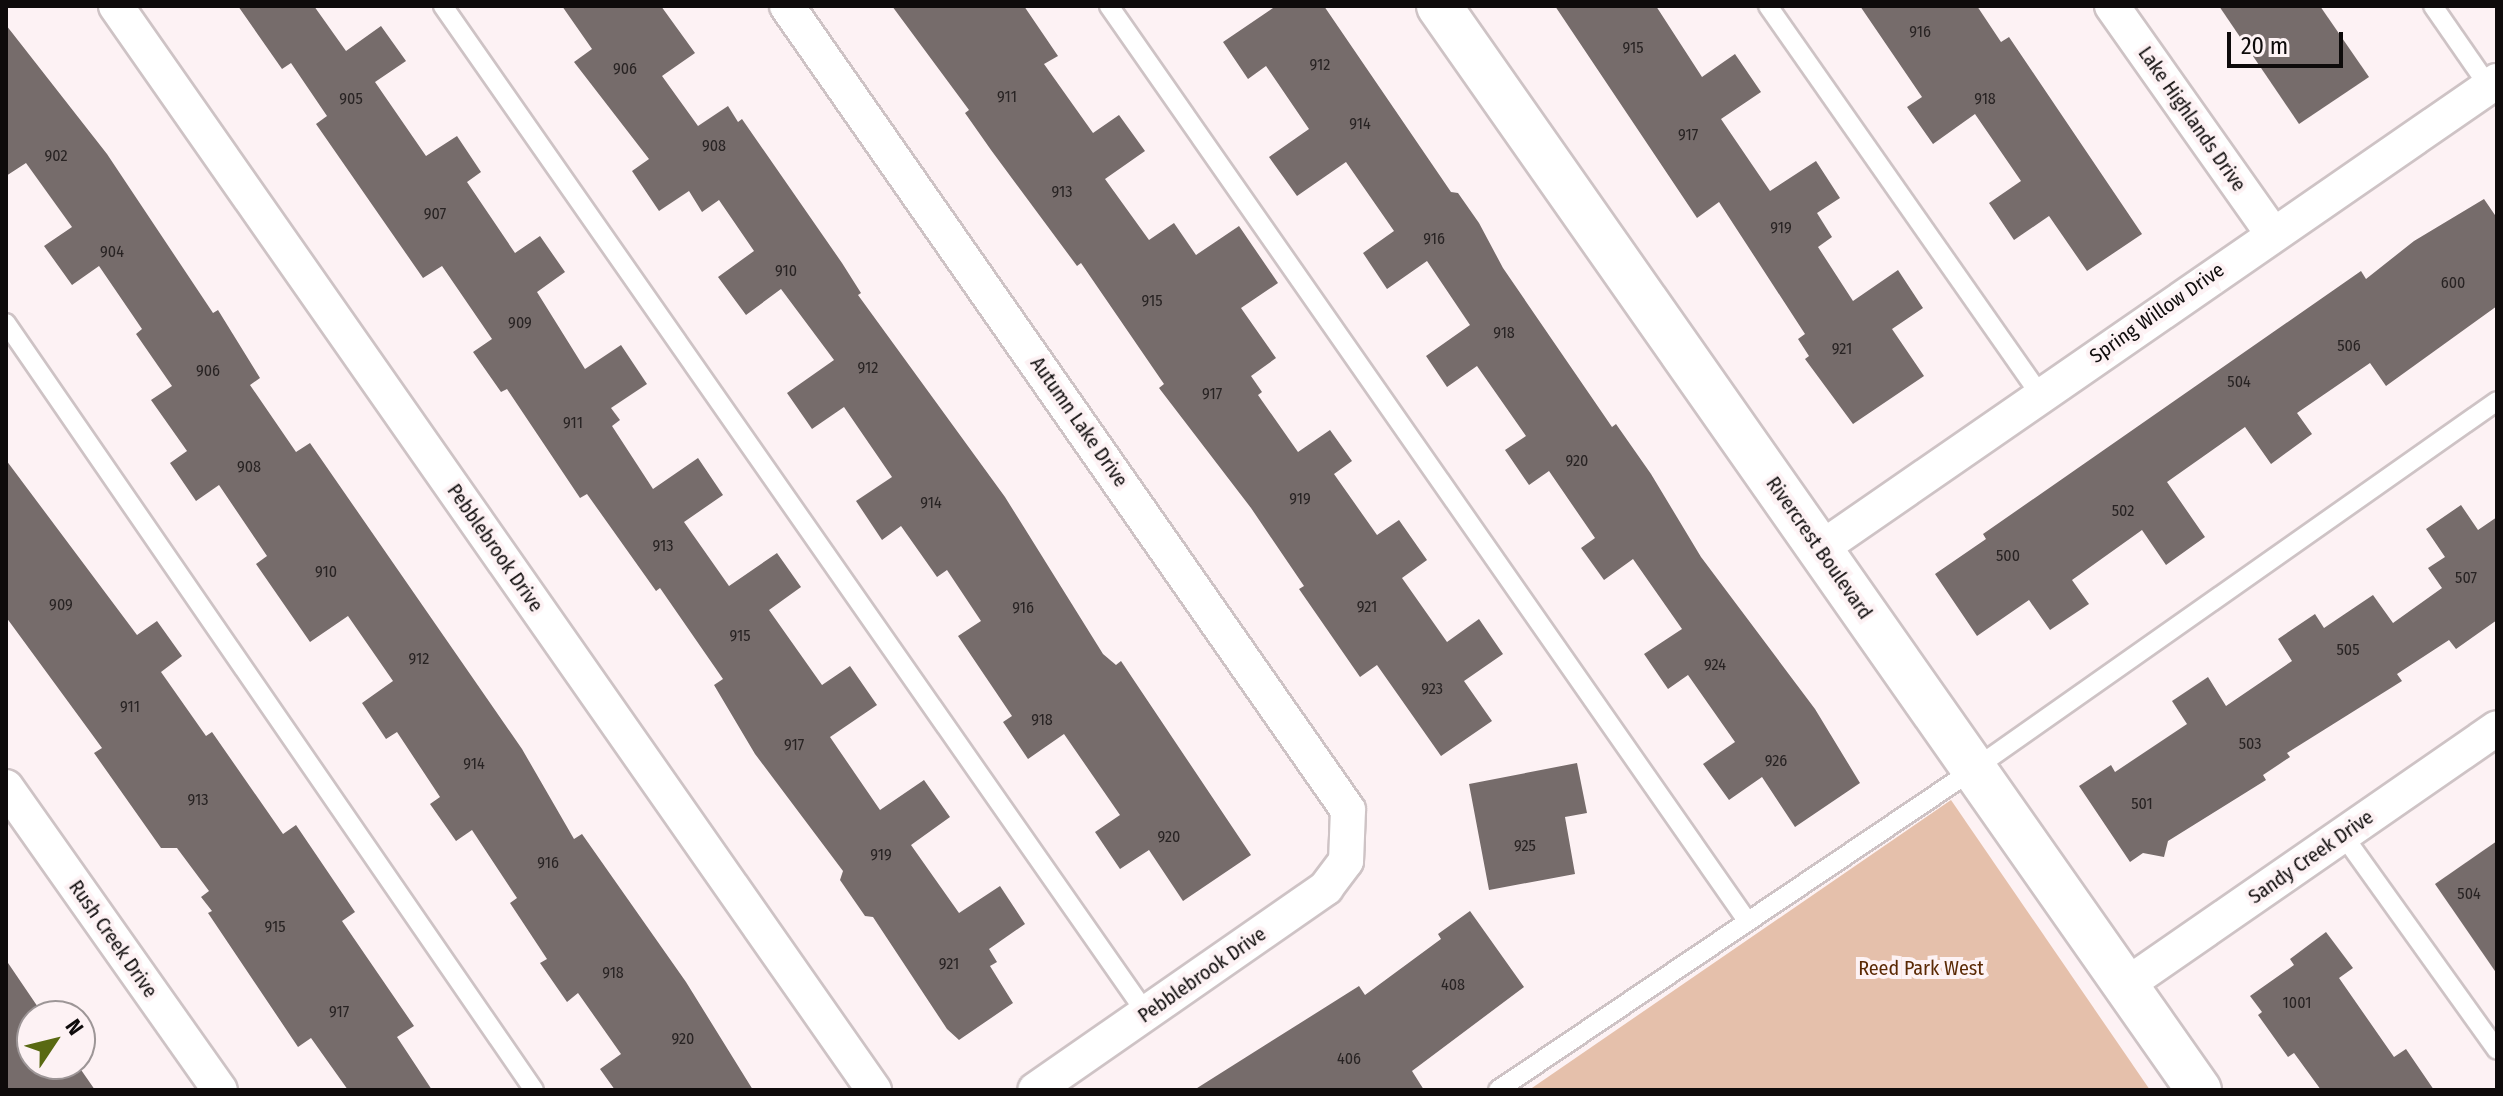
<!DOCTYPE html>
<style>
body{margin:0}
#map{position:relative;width:2503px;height:1096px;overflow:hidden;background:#fdf2f4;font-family:"Fira Sans Condensed",sans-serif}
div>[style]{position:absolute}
.green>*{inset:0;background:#e5c0ab}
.building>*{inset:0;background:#766c6b}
.roads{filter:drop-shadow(2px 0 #cec3c5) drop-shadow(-2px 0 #cec3c5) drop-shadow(0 2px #cec3c5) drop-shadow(0 -2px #cec3c5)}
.lane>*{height:18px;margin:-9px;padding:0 9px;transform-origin:9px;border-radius:9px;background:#fff}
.street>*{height:34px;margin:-17px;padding:0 17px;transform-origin:17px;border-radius:17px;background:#fff}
.secondary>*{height:44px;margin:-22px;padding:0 22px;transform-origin:22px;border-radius:22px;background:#fff}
span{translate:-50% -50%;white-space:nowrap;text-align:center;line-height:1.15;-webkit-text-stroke:8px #fdf2f4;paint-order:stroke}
.number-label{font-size:16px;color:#282323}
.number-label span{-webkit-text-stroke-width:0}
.street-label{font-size:20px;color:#0e0b0b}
.park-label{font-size:20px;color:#5a2904}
.frame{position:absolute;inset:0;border:8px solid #0e0b0b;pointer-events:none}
.north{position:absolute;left:16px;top:1000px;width:80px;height:80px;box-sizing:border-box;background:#fdf2f4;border:2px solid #9d9697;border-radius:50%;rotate:55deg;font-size:22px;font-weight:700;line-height:32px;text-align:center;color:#0e0b0b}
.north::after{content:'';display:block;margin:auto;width:28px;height:36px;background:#596912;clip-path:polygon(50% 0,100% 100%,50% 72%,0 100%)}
.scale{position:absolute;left:2227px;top:32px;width:116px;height:36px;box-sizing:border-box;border:4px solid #0e0b0b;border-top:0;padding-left:10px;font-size:24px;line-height:28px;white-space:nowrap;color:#0e0b0b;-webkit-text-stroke:6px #fdf2f4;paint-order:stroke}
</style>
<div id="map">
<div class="green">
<i style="clip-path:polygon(1951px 800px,2150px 1090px,1529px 1090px)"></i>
</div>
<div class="building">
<i style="clip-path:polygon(238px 6px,314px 6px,346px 51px,381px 26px,406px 61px,375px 82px,426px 156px,457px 136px,481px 172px,467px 182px,515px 253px,540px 236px,565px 272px,537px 292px,585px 369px,621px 345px,647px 384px,611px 408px,620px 420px,612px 426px,653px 489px,698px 458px,723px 495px,684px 522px,729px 586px,777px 553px,801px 587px,769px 610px,822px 685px,850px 666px,877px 705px,830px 737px,880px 810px,924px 780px,950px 817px,911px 845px,959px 913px,1000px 886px,1025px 924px,989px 949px,997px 962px,990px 966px,1013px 1003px,959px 1040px,947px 1029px,873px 917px,865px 916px,840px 880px,843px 871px,755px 754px,714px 685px,723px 679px,660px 588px,656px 591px,587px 494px,580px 498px,507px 389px,501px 392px,473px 352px,492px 339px,442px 266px,423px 278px,316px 124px,327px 116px,291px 63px,282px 69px)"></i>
<i style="clip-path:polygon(562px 6px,661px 6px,695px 53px,662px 76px,698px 126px,728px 106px,738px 122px,742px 119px,842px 263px,861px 293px,858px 295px,1005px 497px,1103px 654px,1116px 665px,1121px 661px,1251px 855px,1183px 901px,1149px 850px,1120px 869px,1095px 832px,1120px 815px,1064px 734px,1028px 759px,1003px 722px,1012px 716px,958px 636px,981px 621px,947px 570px,937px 577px,901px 526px,882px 540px,856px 501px,892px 477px,844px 407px,812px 429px,787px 393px,834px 360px,781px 289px,746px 315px,718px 277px,754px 251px,719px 200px,702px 212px,689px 191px,659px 211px,632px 171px,649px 159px,574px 62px,592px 49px)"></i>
<i style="clip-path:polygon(892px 6px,1024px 6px,1058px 56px,1044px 64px,1093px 133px,1119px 115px,1145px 151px,1105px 179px,1149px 240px,1174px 223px,1196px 255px,1239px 226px,1278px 283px,1241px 308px,1276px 358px,1251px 376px,1262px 392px,1258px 395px,1298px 452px,1330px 430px,1352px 461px,1334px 474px,1377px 535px,1399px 520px,1427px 560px,1402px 578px,1447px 642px,1479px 619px,1503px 654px,1464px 681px,1492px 721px,1441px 756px,1377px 665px,1360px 677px,1299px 589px,1304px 586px,1251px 508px,1159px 388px,1164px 384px,1081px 263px,1077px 266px,991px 150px,965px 113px,969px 110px)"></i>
<i style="clip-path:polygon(1276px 6px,1324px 6px,1451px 192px,1458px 193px,1479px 223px,1503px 268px,1612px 427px,1616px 424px,1651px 474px,1701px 557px,1815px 709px,1860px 783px,1795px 827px,1762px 777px,1729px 800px,1703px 764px,1735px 742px,1688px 675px,1668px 689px,1644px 654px,1682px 629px,1633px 559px,1604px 580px,1581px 548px,1595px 538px,1549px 471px,1529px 485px,1505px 450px,1526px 436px,1477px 366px,1447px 387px,1426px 356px,1470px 325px,1427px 261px,1387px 289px,1363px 253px,1394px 231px,1346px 162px,1297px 196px,1269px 157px,1309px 129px,1266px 66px,1248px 79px,1223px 42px)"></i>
<i style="clip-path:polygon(1555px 6px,1656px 6px,1702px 77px,1735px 54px,1761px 92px,1721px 119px,1770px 191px,1816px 161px,1840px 198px,1817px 213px,1832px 237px,1818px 247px,1853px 301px,1898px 270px,1923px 308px,1892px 329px,1924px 376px,1853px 424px,1805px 359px,1809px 356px,1798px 339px,1805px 334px,1719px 202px,1697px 218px)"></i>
<i style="clip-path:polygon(1860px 6px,1977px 6px,2001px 42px,2009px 37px,2142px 234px,2087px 271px,2049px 216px,2014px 240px,1989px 203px,2021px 181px,1975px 114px,1933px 144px,1907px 107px,1922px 97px)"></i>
<i style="clip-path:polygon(2219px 6px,2320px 6px,2369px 77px,2299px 124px)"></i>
<i style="clip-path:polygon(6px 25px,107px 154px,213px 313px,218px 310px,260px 378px,250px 385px,296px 452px,310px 443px,522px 749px,574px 839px,582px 834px,686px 982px,753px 1090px,615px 1090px,600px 1069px,621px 1054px,578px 993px,567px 1002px,540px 963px,547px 959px,510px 903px,517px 898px,472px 830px,456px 841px,430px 804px,440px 797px,397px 732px,386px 739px,362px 703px,393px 681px,348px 616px,310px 642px,256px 564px,267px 556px,219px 485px,196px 501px,170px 463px,187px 451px,151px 400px,172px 386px,136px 334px,142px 329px,99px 266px,72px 285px,44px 246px,72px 227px,26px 163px,6px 176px)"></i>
<i style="clip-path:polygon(2484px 199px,2497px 218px,2497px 306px,2386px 386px,2370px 363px,2297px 413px,2312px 434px,2271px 464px,2245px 427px,2167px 482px,2205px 537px,2166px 565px,2142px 530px,2072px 580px,2089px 604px,2050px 630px,2029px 600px,1977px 636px,1935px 574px,1986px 539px,1983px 534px,2361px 271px,2366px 279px,2414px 241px)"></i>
<i style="clip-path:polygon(6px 460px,137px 635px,157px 621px,182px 656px,161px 672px,206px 736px,212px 732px,283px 834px,296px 825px,355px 912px,342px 921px,414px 1026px,397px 1037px,432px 1090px,348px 1090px,311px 1038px,298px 1047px,208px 913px,212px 911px,201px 897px,209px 891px,177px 848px,161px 848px,94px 753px,102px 748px,6px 617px)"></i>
<i style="clip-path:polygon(2461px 505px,2478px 530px,2497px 517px,2497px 620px,2456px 649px,2449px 640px,2397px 674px,2402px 681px,2287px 753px,2290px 757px,2263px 775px,2266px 780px,2168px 841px,2164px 857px,2143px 853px,2130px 862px,2079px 786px,2111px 765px,2115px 772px,2187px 724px,2172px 701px,2208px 677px,2226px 706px,2292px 661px,2278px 639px,2315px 614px,2324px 628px,2373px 595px,2393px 623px,2442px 588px,2428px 568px,2445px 557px,2426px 529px)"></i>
<i style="clip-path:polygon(1577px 763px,1587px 813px,1565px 817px,1575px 874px,1489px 890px,1469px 784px)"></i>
<i style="clip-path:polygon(2497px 841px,2497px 974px,2435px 884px)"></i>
<i style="clip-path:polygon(1470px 911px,1524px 987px,1412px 1071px,1424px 1090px,1194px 1090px,1359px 986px,1365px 995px,1441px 939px,1438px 934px)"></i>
<i style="clip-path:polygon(2326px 932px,2353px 968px,2339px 978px,2394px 1057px,2406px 1049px,2434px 1090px,2321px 1090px,2294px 1053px,2288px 1057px,2258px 1015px,2262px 1012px,2250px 996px,2294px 965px,2290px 959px)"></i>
<i style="clip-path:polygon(6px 960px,44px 1016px,32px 1016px,32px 1064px,77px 1064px,95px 1090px,6px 1090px)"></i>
</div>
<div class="roads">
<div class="lane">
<i style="left:443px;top:6px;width:1228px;rotate:55.08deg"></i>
<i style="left:1109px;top:6px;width:1113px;rotate:55.1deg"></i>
<i style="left:1768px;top:6px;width:475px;rotate:55deg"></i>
<i style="left:2433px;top:6px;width:98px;rotate:55.3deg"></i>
<i style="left:6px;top:323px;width:931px;rotate:55.46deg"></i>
<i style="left:2343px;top:835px;width:264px;rotate:54.4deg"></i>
<i style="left:1498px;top:1090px;width:574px;rotate:-33.99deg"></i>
<i style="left:1974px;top:769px;width:639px;rotate:-35.13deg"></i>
</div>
<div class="street">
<i style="left:116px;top:6px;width:1323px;rotate:55.04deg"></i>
<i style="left:787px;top:6px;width:980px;rotate:55.09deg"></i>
<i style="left:1348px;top:810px;width:51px;rotate:92.2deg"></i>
<i style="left:1346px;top:861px;width:34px;rotate:127deg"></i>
<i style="left:1326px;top:888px;width:354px;rotate:145.2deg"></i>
<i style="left:2112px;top:6px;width:278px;rotate:54.8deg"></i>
<i style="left:1820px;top:549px;width:823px;rotate:-34.66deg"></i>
<i style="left:6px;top:787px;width:371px;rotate:54.8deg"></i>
<i style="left:2126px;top:985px;width:451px;rotate:-34.7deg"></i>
</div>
<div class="secondary">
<i style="left:1439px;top:6px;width:1324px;rotate:54.97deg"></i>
</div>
</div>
<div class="number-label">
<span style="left:1920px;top:32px">916</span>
<span style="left:1633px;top:48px">915</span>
<span style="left:1320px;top:65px">912</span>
<span style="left:625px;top:69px">906</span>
<span style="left:1007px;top:97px">911</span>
<span style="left:351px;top:99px">905</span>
<span style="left:1985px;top:99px">918</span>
<span style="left:1360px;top:124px">914</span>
<span style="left:1688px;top:135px">917</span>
<span style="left:714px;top:146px">908</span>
<span style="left:56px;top:156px">902</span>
<span style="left:1062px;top:192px">913</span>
<span style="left:435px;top:214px">907</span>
<span style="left:1781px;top:228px">919</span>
<span style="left:1434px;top:239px">916</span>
<span style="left:112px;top:252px">904</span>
<span style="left:786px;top:271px">910</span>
<span style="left:2453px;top:283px">600</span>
<span style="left:1152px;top:301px">915</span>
<span style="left:520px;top:323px">909</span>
<span style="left:1504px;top:333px">918</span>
<span style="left:2349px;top:346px">506</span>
<span style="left:1842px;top:349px">921</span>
<span style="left:868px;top:368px">912</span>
<span style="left:208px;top:371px">906</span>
<span style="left:2239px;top:382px">504</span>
<span style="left:1212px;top:394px">917</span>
<span style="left:573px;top:423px">911</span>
<span style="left:1577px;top:461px">920</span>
<span style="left:249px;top:467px">908</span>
<span style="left:1300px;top:499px">919</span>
<span style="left:931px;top:503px">914</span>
<span style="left:2123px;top:511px">502</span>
<span style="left:663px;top:546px">913</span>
<span style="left:2008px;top:556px">500</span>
<span style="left:326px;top:572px">910</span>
<span style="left:2466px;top:578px">507</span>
<span style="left:61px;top:605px">909</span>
<span style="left:1367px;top:607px">921</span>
<span style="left:1023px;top:608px">916</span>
<span style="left:740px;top:636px">915</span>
<span style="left:2348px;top:650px">505</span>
<span style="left:419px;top:659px">912</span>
<span style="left:1715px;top:665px">924</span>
<span style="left:1432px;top:689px">923</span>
<span style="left:130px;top:707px">911</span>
<span style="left:1042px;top:720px">918</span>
<span style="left:2250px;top:744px">503</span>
<span style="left:794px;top:745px">917</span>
<span style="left:1776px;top:761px">926</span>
<span style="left:474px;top:764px">914</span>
<span style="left:198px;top:800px">913</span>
<span style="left:2142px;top:804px">501</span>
<span style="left:1169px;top:837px">920</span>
<span style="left:1525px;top:846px">925</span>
<span style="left:881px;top:855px">919</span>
<span style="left:548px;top:863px">916</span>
<span style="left:2469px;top:894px">504</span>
<span style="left:275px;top:927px">915</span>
<span style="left:949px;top:964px">921</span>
<span style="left:613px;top:973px">918</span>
<span style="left:1453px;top:985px">408</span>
<span style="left:2297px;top:1003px">1001</span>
<span style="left:339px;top:1012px">917</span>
<span style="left:683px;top:1039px">920</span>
<span style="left:1349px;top:1059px">406</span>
</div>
<div class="street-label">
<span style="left:2192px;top:119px;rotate:55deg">Lake Highlands Drive</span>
<span style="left:2157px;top:313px;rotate:-35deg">Spring Willow Drive</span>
<span style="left:1079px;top:422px;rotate:55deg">Autumn Lake Drive</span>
<span style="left:495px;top:548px;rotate:55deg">Pebblebrook Drive</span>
<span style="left:1819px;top:548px;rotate:55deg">Rivercrest Boulevard</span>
<span style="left:2311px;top:857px;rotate:-35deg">Sandy Creek Drive</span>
<span style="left:113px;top:939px;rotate:55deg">Rush Creek Drive</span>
<span style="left:1202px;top:975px;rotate:-35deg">Pebblebrook Drive</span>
</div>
<div class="park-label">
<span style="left:1921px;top:968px">Reed Park West</span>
</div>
<div class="frame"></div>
<div class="north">N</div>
<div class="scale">20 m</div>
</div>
